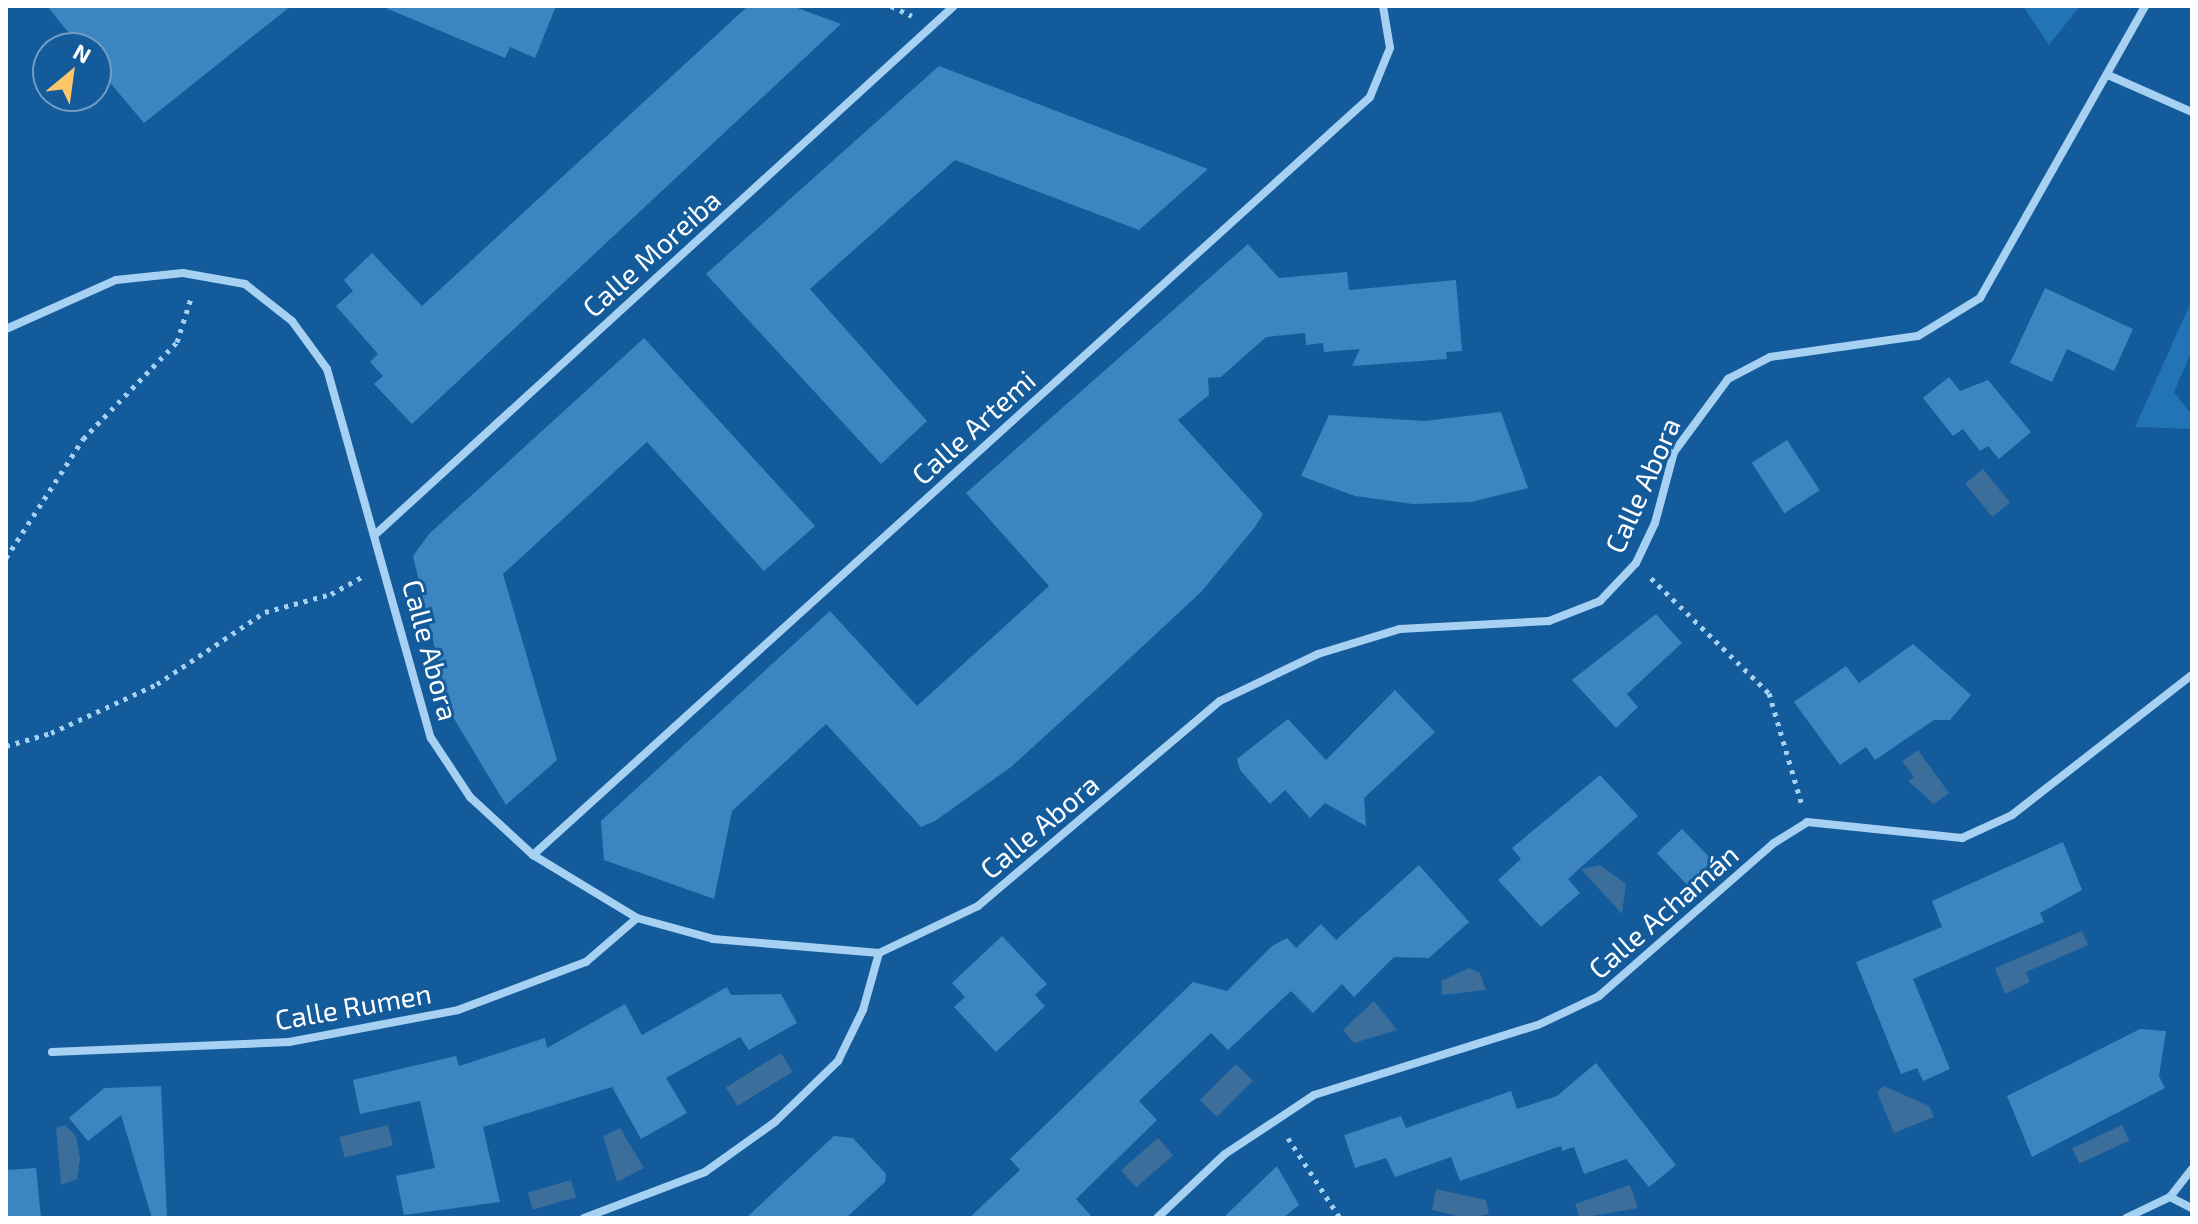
<!DOCTYPE html>
<meta charset="utf-8">
<style>
body{margin:0}
#map{position:relative;width:2198px;height:1224px;overflow:hidden;background:#135b9a;font-family:"Exo 2",sans-serif}
div>[style]{position:absolute}
.green>*{inset:0;background:#2274b7}
.water>*{inset:0;background:#3b6e9b;transform-origin:0 0}
.building>*{inset:0;background:#3d85c1;transform-origin:0 0}
.path>*{height:5px;margin-top:-2.5px;transform-origin:0;background:repeating-linear-gradient(90deg,#a7d1f3 0 4px,transparent 0 10px)}
.minor>*{height:8px;margin:-4px;padding:0 4px;transform-origin:4px;border-radius:4px;background:#a7d1f3}
span{translate:-50% -50%;white-space:nowrap;text-align:center;line-height:1.15;-webkit-text-stroke:6px #135b9a;paint-order:stroke}
.street-label{font-size:28px;color:#fff}
.frame{position:absolute;inset:0;border:8px solid #fff;pointer-events:none}
.north{position:absolute;left:32px;top:32px;width:80px;height:80px;box-sizing:border-box;background:#135b9a;border:2px solid #719dc2;border-radius:50%;rotate:29deg;font-size:22px;font-weight:700;line-height:32px;text-align:center;color:#fff}
.north::after{content:'';display:block;margin:auto;width:28px;height:36px;background:#ffc569;clip-path:polygon(50% 0,100% 100%,50% 72%,0 100%)}
</style>
<div id="map">
<div class="green">
<i style="clip-path:polygon(2023px 6px,2080px 6px,2049px 45px)"></i>
<i style="clip-path:polygon(2192px 300px,2192px 350px,2174px 392px,2192px 415px,2192px 429px,2135px 427px)"></i>
</div>
<div class="water">
<i style="left:1983px;top:469px;width:43px;height:23px;rotate:51deg"></i>
<i style="clip-path:polygon(1918px 750px,1949px 793px,1934px 804px,1908px 781px,1914px 777px,1902px 761px)"></i>
<i style="clip-path:polygon(1600px 865px,1626px 884px,1622px 914px,1581px 869px)"></i>
<i style="clip-path:polygon(2082px 931px,2088px 945px,2026px 972px,2030px 982px,2005px 994px,1995px 968px)"></i>
<i style="clip-path:polygon(1469px 968px,1480px 973px,1486px 990px,1442px 995px,1441px 981px)"></i>
<i style="clip-path:polygon(1374px 1001px,1397px 1030px,1354px 1043px,1343px 1030px)"></i>
<i style="left:781px;top:1053px;width:22px;height:65px;rotate:58deg"></i>
<i style="left:1236px;top:1064px;width:24px;height:51px;rotate:45deg"></i>
<i style="clip-path:polygon(1884px 1086px,1929px 1106px,1934px 1117px,1894px 1133px,1877px 1092px)"></i>
<i style="clip-path:polygon(65px 1125px,76px 1136px,80px 1159px,77px 1179px,61px 1185px,56px 1128px)"></i>
<i style="left:388px;top:1125px;width:21px;height:50px;rotate:76deg"></i>
<i style="left:2122px;top:1125px;width:17px;height:55px;rotate:65deg"></i>
<i style="clip-path:polygon(620px 1128px,644px 1168px,617px 1182px,603px 1136px)"></i>
<i style="left:1158px;top:1138px;width:23px;height:49px;rotate:49deg"></i>
<i style="left:571px;top:1180px;width:18px;height:45px;rotate:74deg"></i>
<i style="clip-path:polygon(1630px 1185px,1638px 1208px,1580px 1218px,1575px 1204px)"></i>
<i style="clip-path:polygon(1436px 1189px,1486px 1200px,1489px 1214px,1466px 1218px,1432px 1210px)"></i>
</div>
<div class="building">
<i style="clip-path:polygon(47px 6px,291px 6px,144px 123px,96px 66px,96px 48px,81px 48px)"></i>
<i style="clip-path:polygon(381px 6px,556px 6px,535px 58px,510px 47px,505px 58px)"></i>
<i style="clip-path:polygon(748px 6px,792px 6px,841px 24px,412px 424px,374px 384px,383px 376px,370px 362px,378px 354px,336px 306px,353px 291px,344px 280px,372px 253px,422px 306px)"></i>
<i style="clip-path:polygon(939px 66px,1208px 169px,1139px 230px,955px 160px,810px 289px,927px 421px,881px 464px,706px 274px)"></i>
<i style="clip-path:polygon(1248px 244px,1279px 278px,1347px 272px,1349px 290px,1456px 280px,1462px 351px,1446px 352px,1447px 359px,1352px 366px,1360px 349px,1324px 352px,1323px 343px,1306px 345px,1305px 333px,1266px 337px,1221px 377px,1208px 378px,1209px 395px,1178px 420px,1263px 514px,1255px 527px,1201px 592px,1101px 685px,1011px 767px,935px 821px,921px 827px,826px 724px,732px 811px,714px 899px,604px 860px,601px 821px,830px 611px,917px 706px,1049px 586px,966px 493px)"></i>
<i style="clip-path:polygon(2045px 288px,2133px 329px,2114px 371px,2067px 349px,2052px 382px,2010px 363px)"></i>
<i style="clip-path:polygon(644px 338px,815px 526px,764px 571px,647px 442px,503px 574px,557px 760px,506px 805px,450px 712px,413px 556px,429px 534px)"></i>
<i style="clip-path:polygon(1949px 377px,1960px 391px,1988px 380px,2031px 432px,1999px 459px,1988px 446px,1980px 451px,1963px 429px,1953px 436px,1923px 398px)"></i>
<i style="clip-path:polygon(1501px 412px,1528px 488px,1471px 502px,1413px 504px,1355px 496px,1301px 476px,1329px 415px,1424px 421px)"></i>
<i style="left:1787px;top:440px;width:60px;height:42px;rotate:57deg"></i>
<i style="clip-path:polygon(1656px 614px,1682px 643px,1627px 694px,1638px 707px,1616px 728px,1572px 680px)"></i>
<i style="clip-path:polygon(1913px 644px,1971px 695px,1950px 720px,1934px 720px,1875px 760px,1866px 747px,1840px 765px,1794px 702px,1846px 666px,1859px 683px)"></i>
<i style="clip-path:polygon(1395px 690px,1435px 732px,1364px 798px,1366px 826px,1325px 803px,1310px 818px,1285px 790px,1270px 804px,1240px 770px,1237px 759px,1288px 719px,1326px 760px)"></i>
<i style="clip-path:polygon(1600px 775px,1638px 816px,1568px 879px,1580px 893px,1541px 927px,1498px 880px,1521px 859px,1512px 848px)"></i>
<i style="left:1682px;top:829px;width:45px;height:35px;rotate:46deg"></i>
<i style="clip-path:polygon(2063px 842px,2082px 890px,2040px 913px,2044px 922px,1913px 979px,1950px 1069px,1923px 1081px,1917px 1068px,1901px 1074px,1856px 962px,1942px 927px,1932px 901px)"></i>
<i style="clip-path:polygon(1419px 865px,1469px 922px,1429px 958px,1394px 957px,1354px 997px,1342px 984px,1313px 1013px,1291px 991px,1228px 1050px,1211px 1033px,1139px 1101px,1157px 1120px,1076px 1199px,1093px 1218px,969px 1218px,1020px 1170px,1010px 1159px,1193px 982px,1227px 991px,1272px 946px,1287px 938px,1296px 948px,1321px 924px,1336px 940px)"></i>
<i style="clip-path:polygon(1002px 936px,1047px 984px,1035px 995px,1045px 1006px,996px 1052px,954px 1007px,965px 997px,952px 983px)"></i>
<i style="clip-path:polygon(727px 987px,731px 995px,781px 994px,797px 1023px,749px 1050px,740px 1037px,666px 1078px,687px 1113px,641px 1139px,612px 1087px,483px 1127px,500px 1202px,404px 1215px,396px 1176px,435px 1168px,420px 1101px,360px 1114px,353px 1080px,456px 1056px,459px 1066px,545px 1038px,547px 1048px,625px 1004px,642px 1035px)"></i>
<i style="clip-path:polygon(2140px 1029px,2166px 1031px,2159px 1076px,2165px 1088px,2032px 1157px,2007px 1096px)"></i>
<i style="clip-path:polygon(1596px 1063px,1676px 1165px,1649px 1187px,1626px 1159px,1584px 1174px,1574px 1147px,1562px 1151px,1561px 1146px,1460px 1181px,1451px 1157px,1395px 1177px,1386px 1158px,1355px 1168px,1344px 1135px,1401px 1116px,1406px 1128px,1511px 1091px,1517px 1109px,1557px 1096px)"></i>
<i style="clip-path:polygon(161px 1086px,167px 1218px,152px 1218px,121px 1115px,88px 1141px,69px 1118px,104px 1088px)"></i>
<i style="clip-path:polygon(834px 1136px,853px 1138px,886px 1174px,885px 1182px,846px 1218px,746px 1218px)"></i>
<i style="clip-path:polygon(1277px 1166px,1299px 1205px,1283px 1218px,1223px 1218px)"></i>
<i style="clip-path:polygon(36px 1168px,41px 1218px,6px 1218px,6px 1170px)"></i>
</div>
<div class="path">
<i style="left:891px;top:6px;width:23px;rotate:25deg"></i>
<i style="left:6px;top:558px;width:142px;rotate:-57.1deg"></i>
<i style="left:83px;top:439px;width:135px;rotate:-45.9deg"></i>
<i style="left:177px;top:342px;width:49px;rotate:-72.3deg"></i>
<i style="left:1651px;top:578px;width:165px;rotate:44.3deg"></i>
<i style="left:1769px;top:693px;width:114px;rotate:73.6deg"></i>
<i style="left:6px;top:746px;width:47px;rotate:-16.1deg"></i>
<i style="left:51px;top:733px;width:117px;rotate:-24.8deg"></i>
<i style="left:157px;top:684px;width:130px;rotate:-33.7deg"></i>
<i style="left:265px;top:612px;width:68px;rotate:-15.3deg"></i>
<i style="left:331px;top:594px;width:37px;rotate:-29deg"></i>
<i style="left:1288px;top:1138px;width:95px;rotate:57deg"></i>
</div>
<div class="minor">
<i style="left:2108px;top:75px;width:92px;rotate:23.8deg"></i>
<i style="left:6px;top:329px;width:120px;rotate:-24deg"></i>
<i style="left:116px;top:280px;width:67px;rotate:-6deg"></i>
<i style="left:183px;top:273px;width:63px;rotate:10.1deg"></i>
<i style="left:245px;top:284px;width:60px;rotate:38.2deg"></i>
<i style="left:292px;top:321px;width:59px;rotate:53.9deg"></i>
<i style="left:327px;top:369px;width:383px;rotate:74.3deg"></i>
<i style="left:431px;top:738px;width:71px;rotate:56.5deg"></i>
<i style="left:470px;top:797px;width:86px;rotate:42.6deg"></i>
<i style="left:533px;top:855px;width:122px;rotate:31.2deg"></i>
<i style="left:637px;top:918px;width:79px;rotate:15.4deg"></i>
<i style="left:713px;top:939px;width:167px;rotate:4.8deg"></i>
<i style="left:879px;top:953px;width:110px;rotate:-25.4deg"></i>
<i style="left:978px;top:906px;width:317px;rotate:-40.3deg"></i>
<i style="left:1220px;top:701px;width:109px;rotate:-25.6deg"></i>
<i style="left:1318px;top:654px;width:86px;rotate:-17deg"></i>
<i style="left:1400px;top:629px;width:149px;rotate:-3.1deg"></i>
<i style="left:1549px;top:621px;width:55px;rotate:-21.4deg"></i>
<i style="left:1600px;top:601px;width:52px;rotate:-46.5deg"></i>
<i style="left:1636px;top:563px;width:44px;rotate:-64.6deg"></i>
<i style="left:1655px;top:523px;width:73px;rotate:-75deg"></i>
<i style="left:1674px;top:452px;width:91px;rotate:-53.5deg"></i>
<i style="left:1728px;top:379px;width:47px;rotate:-27.6deg"></i>
<i style="left:1770px;top:357px;width:149px;rotate:-8.1deg"></i>
<i style="left:1918px;top:336px;width:73px;rotate:-31.5deg"></i>
<i style="left:1980px;top:298px;width:335px;rotate:-60.5deg"></i>
<i style="left:377px;top:533px;width:781px;rotate:-42.41deg"></i>
<i style="left:533px;top:855px;width:1129px;rotate:-42.16deg"></i>
<i style="left:1370px;top:97px;width:53px;rotate:-67.8deg"></i>
<i style="left:1390px;top:48px;width:43px;rotate:-99.5deg"></i>
<i style="left:52px;top:1052px;width:237px;rotate:-2.4deg"></i>
<i style="left:289px;top:1042px;width:172px;rotate:-10.7deg"></i>
<i style="left:458px;top:1010px;width:137px;rotate:-20.6deg"></i>
<i style="left:586px;top:962px;width:67px;rotate:-40.8deg"></i>
<i style="left:2170px;top:1197px;width:25px;rotate:27deg"></i>
<i style="left:584px;top:1218px;width:129px;rotate:-20.8deg"></i>
<i style="left:705px;top:1172px;width:86px;rotate:-35.5deg"></i>
<i style="left:775px;top:1122px;width:88px;rotate:-44.1deg"></i>
<i style="left:838px;top:1061px;width:57px;rotate:-63.9deg"></i>
<i style="left:863px;top:1010px;width:59px;rotate:-74.3deg"></i>
<i style="left:1157px;top:1218px;width:93px;rotate:-43.3deg"></i>
<i style="left:1225px;top:1154px;width:107px;rotate:-33.5deg"></i>
<i style="left:1314px;top:1095px;width:235px;rotate:-17.4deg"></i>
<i style="left:1538px;top:1025px;width:68px;rotate:-25.4deg"></i>
<i style="left:1599px;top:996px;width:232px;rotate:-41.2deg"></i>
<i style="left:1774px;top:843px;width:39px;rotate:-32deg"></i>
<i style="left:1807px;top:822px;width:156px;rotate:5.9deg"></i>
<i style="left:1962px;top:838px;width:55px;rotate:-24.7deg"></i>
<i style="left:2012px;top:815px;width:228px;rotate:-37.9deg"></i>
<i style="left:2126px;top:1218px;width:49px;rotate:-25.5deg"></i>
<i style="left:2170px;top:1197px;width:36px;rotate:-52deg"></i>
</div>
<div class="street-label">
<span style="left:651px;top:253px;rotate:-42deg">Calle Moreiba</span>
<span style="left:973px;top:427px;rotate:-42deg">Calle Artemi</span>
<span style="left:1642px;top:485px;rotate:-66deg">Calle Abora</span>
<span style="left:431px;top:650px;rotate:75deg">Calle Abora</span>
<span style="left:1039px;top:826px;rotate:-40deg">Calle Abora</span>
<span style="left:1663px;top:911px;rotate:-41deg">Calle Achamán</span>
<span style="left:353px;top:1006px;rotate:-10deg">Calle Rumen</span>
</div>
<div class="frame"></div>
<div class="north">N</div>
</div>
